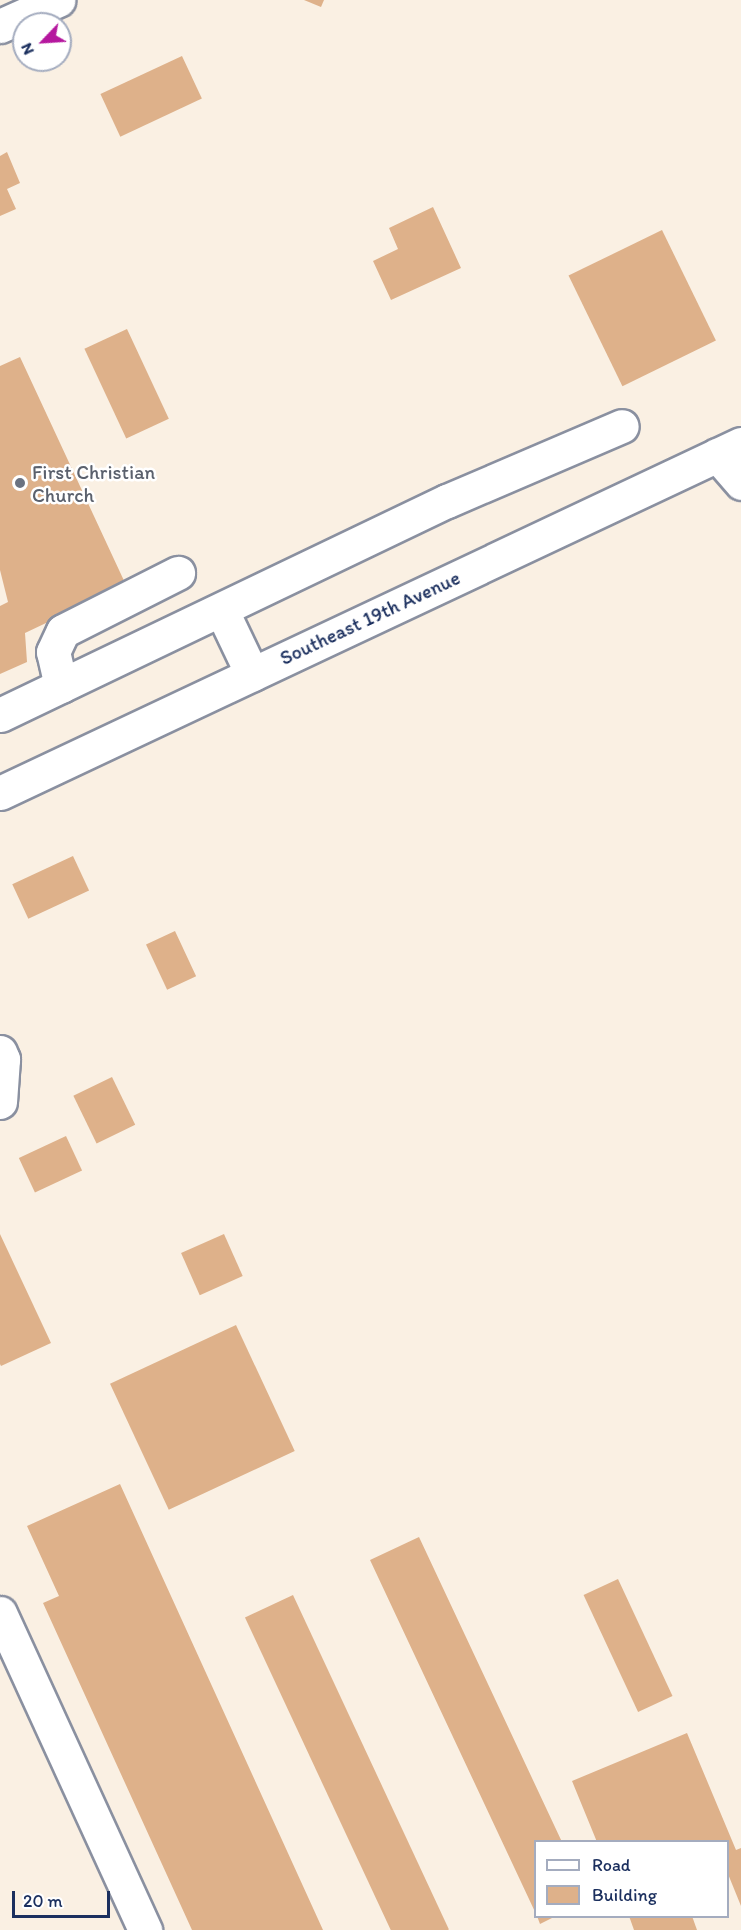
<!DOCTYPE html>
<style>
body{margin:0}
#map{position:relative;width:741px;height:1930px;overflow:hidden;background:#faf0e3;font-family:Itim,sans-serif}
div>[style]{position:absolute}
.building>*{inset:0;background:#deb18a;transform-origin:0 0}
.roads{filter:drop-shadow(2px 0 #8a90a0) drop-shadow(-2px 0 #8a90a0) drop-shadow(0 2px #8a90a0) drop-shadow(0 -2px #8a90a0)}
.minor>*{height:33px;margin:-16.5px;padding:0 16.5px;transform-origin:16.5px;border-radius:16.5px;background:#fff}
.dots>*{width:16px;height:16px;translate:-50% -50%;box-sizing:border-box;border:3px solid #fff;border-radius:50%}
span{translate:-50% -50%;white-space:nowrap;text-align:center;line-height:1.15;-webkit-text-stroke:5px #fff;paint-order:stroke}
.worship-label{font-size:20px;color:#5b616d}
.left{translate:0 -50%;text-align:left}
.street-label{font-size:20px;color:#1b2f5e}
.legend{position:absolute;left:534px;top:1840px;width:195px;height:78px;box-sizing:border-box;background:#fff;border:2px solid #a4acbf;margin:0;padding:8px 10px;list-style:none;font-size:18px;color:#1b2f5e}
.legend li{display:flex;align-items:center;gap:12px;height:30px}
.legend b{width:30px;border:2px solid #a4acbf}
.north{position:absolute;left:12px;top:12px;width:60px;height:60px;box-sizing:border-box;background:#fff;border:2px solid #a4acbf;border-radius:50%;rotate:245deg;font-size:16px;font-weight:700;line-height:24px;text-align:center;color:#1b2f5e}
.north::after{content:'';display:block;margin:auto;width:21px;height:27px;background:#b5179e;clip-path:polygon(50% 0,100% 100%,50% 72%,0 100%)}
.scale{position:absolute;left:12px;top:1891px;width:98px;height:27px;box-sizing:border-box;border:3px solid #1b2f5e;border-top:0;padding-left:8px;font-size:18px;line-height:21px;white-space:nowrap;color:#1b2f5e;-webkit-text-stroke:4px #fff;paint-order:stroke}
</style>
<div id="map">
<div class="building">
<i style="clip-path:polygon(304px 0,324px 0,321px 7px)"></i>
<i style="left:182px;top:56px;width:47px;height:90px;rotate:65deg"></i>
<i style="clip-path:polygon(7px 152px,20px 183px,7px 189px,16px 209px,0 216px,0 156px)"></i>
<i style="clip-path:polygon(433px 207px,461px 268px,391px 300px,373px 261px,398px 249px,389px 228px)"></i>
<i style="left:662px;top:230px;width:123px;height:104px;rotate:64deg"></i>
<i style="left:127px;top:329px;width:99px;height:47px;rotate:65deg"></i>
<i style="clip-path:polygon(20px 357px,126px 585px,25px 633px,27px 662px,0 674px,0 606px,8px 602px,0 570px,0 366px)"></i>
<i style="left:73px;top:856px;width:38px;height:67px;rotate:65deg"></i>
<i style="left:175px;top:931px;width:50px;height:32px;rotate:65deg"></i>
<i style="left:112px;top:1077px;width:53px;height:43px;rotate:64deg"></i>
<i style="left:66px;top:1136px;width:38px;height:52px;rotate:65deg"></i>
<i style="clip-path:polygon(0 1234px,51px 1343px,1px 1366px,0 1364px)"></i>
<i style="left:224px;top:1234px;width:46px;height:47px;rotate:66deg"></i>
<i style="left:236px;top:1325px;width:139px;height:139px;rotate:65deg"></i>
<i style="clip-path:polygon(120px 1484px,323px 1930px,192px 1930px,43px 1603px,59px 1596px,27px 1526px)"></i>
<i style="clip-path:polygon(419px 1537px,562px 1842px,536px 1842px,536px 1914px,370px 1560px)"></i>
<i style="left:618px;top:1579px;width:129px;height:38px;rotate:65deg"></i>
<i style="left:293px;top:1595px;width:369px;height:53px;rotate:65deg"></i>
<i style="clip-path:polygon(687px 1733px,736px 1850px,741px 1848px,741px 1906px,728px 1874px,728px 1842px,597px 1842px,572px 1781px)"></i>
<i style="clip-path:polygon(537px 1916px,556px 1916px,540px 1924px)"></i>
<i style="clip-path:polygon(629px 1916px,692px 1916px,697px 1930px,634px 1930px)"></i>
</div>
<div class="roads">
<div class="minor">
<i style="left:0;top:26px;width:64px;rotate:-24.1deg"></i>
<i style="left:717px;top:455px;width:37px;rotate:49deg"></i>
<i style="left:222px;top:611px;width:70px;rotate:64.5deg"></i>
<i style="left:61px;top:686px;width:35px;rotate:-103deg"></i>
<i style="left:53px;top:652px;width:23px;rotate:-65deg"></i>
<i style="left:63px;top:631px;width:129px;rotate:-26.8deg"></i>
<i style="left:0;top:715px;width:496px;rotate:-25.6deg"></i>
<i style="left:447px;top:501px;width:190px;rotate:-23.2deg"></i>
<i style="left:0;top:793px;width:819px;rotate:-25.22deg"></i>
<i style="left:0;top:1052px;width:8px;rotate:67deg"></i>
<i style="left:3px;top:1059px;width:43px;rotate:94deg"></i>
<i style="left:0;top:1613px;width:349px;rotate:65.4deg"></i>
</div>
</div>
<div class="dots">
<i style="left:20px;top:483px;background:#6b7280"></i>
</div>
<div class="worship-label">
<span class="left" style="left:32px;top:484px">First Christian<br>Church</span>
</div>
<div class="street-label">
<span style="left:370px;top:618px;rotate:-25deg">Southeast 19th Avenue</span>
</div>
<ul class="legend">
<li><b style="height:8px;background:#fff"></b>Road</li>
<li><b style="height:16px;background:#deb18a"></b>Building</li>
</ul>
<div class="north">N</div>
<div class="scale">20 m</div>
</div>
